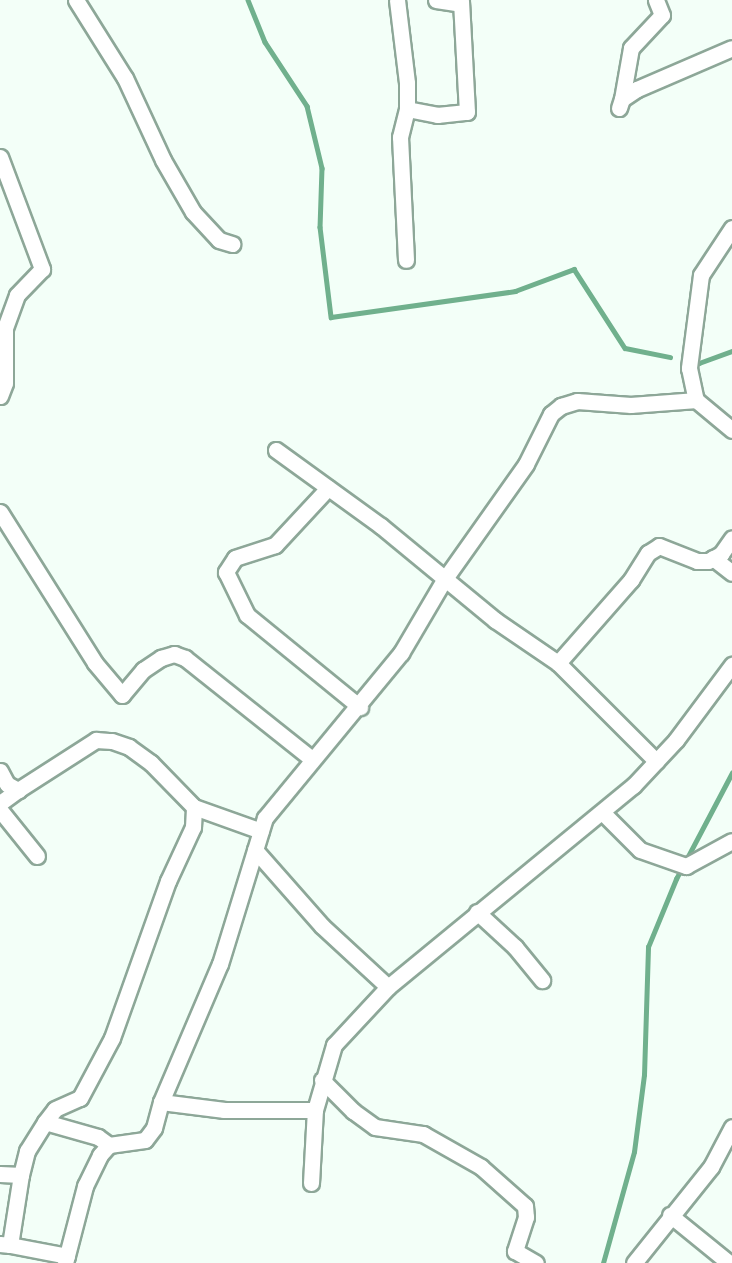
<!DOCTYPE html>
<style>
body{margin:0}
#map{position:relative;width:732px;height:1263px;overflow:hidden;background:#f3fff8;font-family:"Alegreya Sans",sans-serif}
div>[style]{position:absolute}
.stream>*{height:4.5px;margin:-2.25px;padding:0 2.25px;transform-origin:2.25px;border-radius:2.25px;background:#70b08d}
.roads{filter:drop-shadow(2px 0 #8da798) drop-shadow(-2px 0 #8da798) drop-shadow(0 2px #8da798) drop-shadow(0 -2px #8da798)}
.street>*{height:15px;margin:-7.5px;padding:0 7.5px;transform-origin:7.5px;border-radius:7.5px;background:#fff}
span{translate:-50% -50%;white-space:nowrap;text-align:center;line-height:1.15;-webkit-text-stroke:5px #fff;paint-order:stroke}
</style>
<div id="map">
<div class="stream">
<i style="left:248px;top:0;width:45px;rotate:68deg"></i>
<i style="left:265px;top:42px;width:77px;rotate:56.7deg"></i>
<i style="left:307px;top:106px;width:64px;rotate:76.4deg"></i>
<i style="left:322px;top:168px;width:59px;rotate:91.9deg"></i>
<i style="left:320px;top:227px;width:91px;rotate:83deg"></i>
<i style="left:331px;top:317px;width:186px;rotate:-8deg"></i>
<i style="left:515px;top:291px;width:63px;rotate:-20.4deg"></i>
<i style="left:574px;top:269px;width:94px;rotate:57.2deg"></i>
<i style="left:625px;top:348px;width:46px;rotate:11.3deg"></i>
<i style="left:692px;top:362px;width:7px;rotate:8deg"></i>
<i style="left:699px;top:363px;width:35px;rotate:-20deg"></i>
<i style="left:603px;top:1263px;width:115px;rotate:-74.4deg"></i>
<i style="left:634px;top:1152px;width:78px;rotate:-82.6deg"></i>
<i style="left:644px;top:1075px;width:128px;rotate:-88.2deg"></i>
<i style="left:648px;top:947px;width:74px;rotate:-67.6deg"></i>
<i style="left:676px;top:879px;width:120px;rotate:-62.2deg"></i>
</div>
<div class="roads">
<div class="street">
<i style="left:76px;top:0;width:92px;rotate:57.9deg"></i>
<i style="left:125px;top:78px;width:90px;rotate:65.1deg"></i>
<i style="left:163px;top:160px;width:60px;rotate:60deg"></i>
<i style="left:193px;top:212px;width:38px;rotate:47deg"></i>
<i style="left:219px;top:240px;width:14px;rotate:17deg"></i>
<i style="left:397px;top:0;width:84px;rotate:83.1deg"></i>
<i style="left:407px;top:83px;width:26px;rotate:90deg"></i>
<i style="left:407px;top:109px;width:29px;rotate:104deg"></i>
<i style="left:400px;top:137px;width:123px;rotate:87.2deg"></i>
<i style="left:436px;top:0;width:25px;rotate:9deg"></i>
<i style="left:622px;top:99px;width:52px;rotate:-80deg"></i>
<i style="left:631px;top:48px;width:45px;rotate:-46.8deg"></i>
<i style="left:662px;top:15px;width:16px;rotate:-112deg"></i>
<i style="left:619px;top:108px;width:9px;rotate:-72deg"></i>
<i style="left:622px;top:99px;width:18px;rotate:-34deg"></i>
<i style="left:637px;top:89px;width:103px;rotate:-23.3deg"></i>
<i style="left:407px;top:109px;width:31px;rotate:11deg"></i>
<i style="left:437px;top:115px;width:30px;rotate:-6deg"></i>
<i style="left:467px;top:112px;width:112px;rotate:-93.1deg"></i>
<i style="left:0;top:157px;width:120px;rotate:69.4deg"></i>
<i style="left:42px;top:269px;width:36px;rotate:134deg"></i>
<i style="left:17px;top:295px;width:35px;rotate:110deg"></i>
<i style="left:5px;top:328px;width:55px;rotate:90deg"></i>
<i style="left:5px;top:383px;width:14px;rotate:111deg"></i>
<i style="left:732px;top:228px;width:56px;rotate:123.4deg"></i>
<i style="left:701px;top:275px;width:94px;rotate:97.4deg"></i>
<i style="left:689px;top:368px;width:33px;rotate:78deg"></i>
<i style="left:696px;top:400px;width:47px;rotate:39.8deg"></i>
<i style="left:276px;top:450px;width:130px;rotate:35.9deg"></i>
<i style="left:381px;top:526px;width:148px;rotate:39.5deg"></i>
<i style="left:495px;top:620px;width:76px;rotate:34.3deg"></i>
<i style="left:558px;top:663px;width:139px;rotate:45deg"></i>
<i style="left:328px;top:488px;width:78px;rotate:132.9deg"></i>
<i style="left:275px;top:545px;width:42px;rotate:162deg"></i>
<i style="left:235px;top:558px;width:17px;rotate:123deg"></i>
<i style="left:226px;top:572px;width:48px;rotate:64deg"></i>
<i style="left:247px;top:615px;width:146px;rotate:39.2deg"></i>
<i style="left:0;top:512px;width:178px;rotate:57.8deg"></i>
<i style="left:95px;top:663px;width:42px;rotate:49.8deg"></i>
<i style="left:122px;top:695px;width:33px;rotate:-50deg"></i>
<i style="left:143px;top:670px;width:22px;rotate:-34deg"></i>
<i style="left:161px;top:658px;width:14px;rotate:-17deg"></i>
<i style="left:174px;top:654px;width:12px;rotate:20deg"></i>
<i style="left:185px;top:658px;width:162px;rotate:38.5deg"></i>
<i style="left:713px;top:558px;width:24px;rotate:38deg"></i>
<i style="left:558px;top:663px;width:111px;rotate:-48.7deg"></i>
<i style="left:631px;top:580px;width:32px;rotate:-58deg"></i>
<i style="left:648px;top:553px;width:13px;rotate:-32deg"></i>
<i style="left:659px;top:546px;width:41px;rotate:21.5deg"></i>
<i style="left:697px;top:561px;width:11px"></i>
<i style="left:708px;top:561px;width:15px;rotate:-28deg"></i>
<i style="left:721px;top:554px;width:19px;rotate:-55deg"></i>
<i style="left:0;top:771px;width:15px;rotate:62deg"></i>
<i style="left:7px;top:784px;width:13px;rotate:29deg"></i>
<i style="left:18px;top:790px;width:22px;rotate:144deg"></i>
<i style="left:18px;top:790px;width:93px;rotate:-32.7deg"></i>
<i style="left:96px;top:740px;width:16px;rotate:4deg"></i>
<i style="left:112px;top:741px;width:18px;rotate:19deg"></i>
<i style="left:129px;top:747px;width:27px;rotate:36deg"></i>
<i style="left:151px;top:763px;width:62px;rotate:45.7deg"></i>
<i style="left:194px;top:807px;width:71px;rotate:19.7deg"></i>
<i style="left:0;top:810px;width:59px;rotate:51.2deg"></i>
<i style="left:603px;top:813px;width:52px;rotate:45deg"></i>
<i style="left:640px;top:850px;width:49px;rotate:19.2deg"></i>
<i style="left:686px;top:866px;width:52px;rotate:-28.5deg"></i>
<i style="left:255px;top:850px;width:101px;rotate:48.6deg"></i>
<i style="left:322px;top:926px;width:90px;rotate:42.7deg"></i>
<i style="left:477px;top:912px;width:52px;rotate:42.6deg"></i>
<i style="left:515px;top:947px;width:43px;rotate:50.7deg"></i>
<i style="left:322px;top:1080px;width:44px;rotate:45deg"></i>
<i style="left:353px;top:1111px;width:27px;rotate:36deg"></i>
<i style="left:375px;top:1127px;width:49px;rotate:8.3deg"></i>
<i style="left:423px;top:1134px;width:67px;rotate:29.6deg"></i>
<i style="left:481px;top:1167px;width:59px;rotate:41.6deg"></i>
<i style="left:525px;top:1206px;width:11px;rotate:85deg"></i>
<i style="left:526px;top:1217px;width:36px;rotate:108deg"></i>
<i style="left:515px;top:1251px;width:24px;rotate:30deg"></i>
<i style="left:161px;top:1102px;width:64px;rotate:7.2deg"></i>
<i style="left:224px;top:1110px;width:91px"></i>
<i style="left:45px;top:1122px;width:55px;rotate:15.8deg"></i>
<i style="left:98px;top:1137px;width:14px;rotate:36deg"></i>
<i style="left:0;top:1174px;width:21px;rotate:3deg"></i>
<i style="left:21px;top:1175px;width:25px;rotate:-76deg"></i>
<i style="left:27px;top:1151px;width:34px;rotate:-58deg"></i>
<i style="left:45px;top:1122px;width:16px;rotate:-52deg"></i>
<i style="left:55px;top:1109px;width:27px;rotate:-24deg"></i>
<i style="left:80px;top:1098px;width:68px;rotate:-61.9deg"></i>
<i style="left:112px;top:1038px;width:167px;rotate:-70.4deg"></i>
<i style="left:168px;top:881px;width:60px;rotate:-65.2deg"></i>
<i style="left:193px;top:827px;width:20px;rotate:-87deg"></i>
<i style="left:311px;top:1183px;width:73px;rotate:-86.9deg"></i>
<i style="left:315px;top:1110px;width:68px;rotate:-73.7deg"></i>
<i style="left:334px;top:1045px;width:79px;rotate:-47deg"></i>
<i style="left:388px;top:987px;width:317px;rotate:-39.4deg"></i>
<i style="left:633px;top:786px;width:63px;rotate:-46.9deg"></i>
<i style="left:676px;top:740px;width:94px;rotate:-53.3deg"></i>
<i style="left:670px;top:1215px;width:76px;rotate:39.1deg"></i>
<i style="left:0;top:1244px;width:10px;rotate:6deg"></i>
<i style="left:10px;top:1245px;width:71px;rotate:-81.1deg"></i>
<i style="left:10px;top:1245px;width:58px;rotate:10.9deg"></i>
<i style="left:65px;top:1263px;width:80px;rotate:-75.4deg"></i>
<i style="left:85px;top:1186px;width:34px;rotate:-64deg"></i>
<i style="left:100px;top:1155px;width:13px;rotate:-48deg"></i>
<i style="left:109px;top:1145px;width:36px;rotate:-8deg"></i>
<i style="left:145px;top:1140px;width:15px;rotate:-53deg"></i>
<i style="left:154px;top:1128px;width:27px;rotate:-75deg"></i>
<i style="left:161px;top:1102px;width:150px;rotate:-66.9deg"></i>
<i style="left:220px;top:964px;width:153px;rotate:-72.9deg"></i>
<i style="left:265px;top:818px;width:214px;rotate:-50.5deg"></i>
<i style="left:401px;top:653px;width:85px;rotate:-59.5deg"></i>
<i style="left:444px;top:580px;width:142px;rotate:-54.7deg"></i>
<i style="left:526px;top:464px;width:56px;rotate:-63.4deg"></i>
<i style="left:551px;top:414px;width:13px;rotate:-39deg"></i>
<i style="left:561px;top:406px;width:17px;rotate:-17deg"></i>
<i style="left:577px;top:401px;width:54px;rotate:4.2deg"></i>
<i style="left:631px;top:405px;width:65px;rotate:-4.4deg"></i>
<i style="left:634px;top:1263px;width:123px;rotate:-51.3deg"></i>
<i style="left:711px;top:1167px;width:45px;rotate:-62.3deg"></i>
</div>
</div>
</div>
